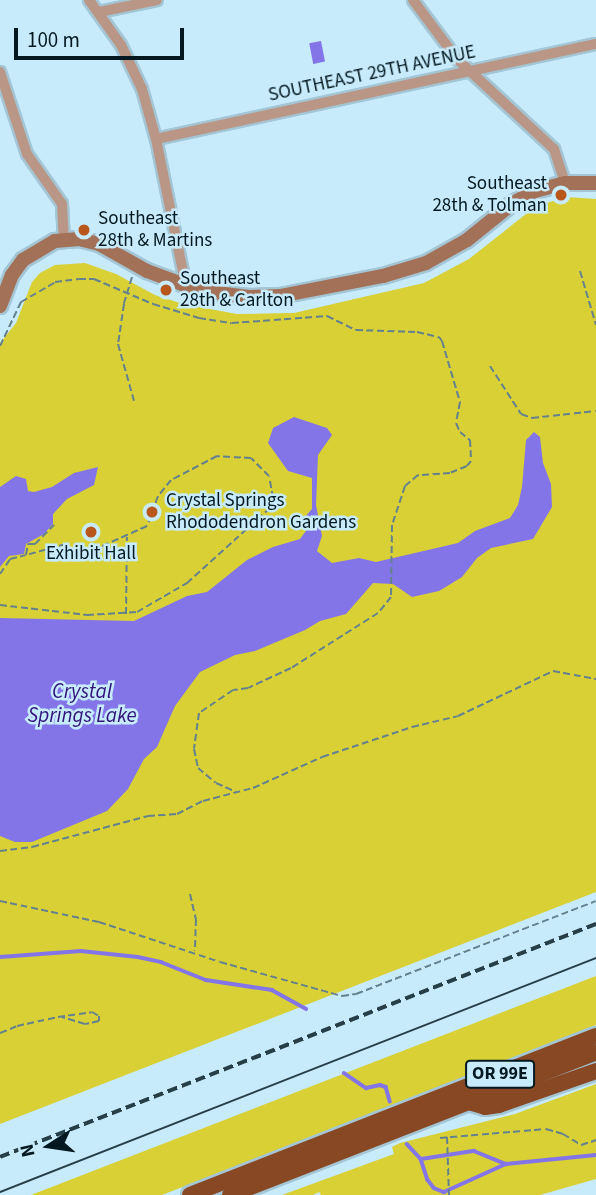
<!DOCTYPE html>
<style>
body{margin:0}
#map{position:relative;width:596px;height:1195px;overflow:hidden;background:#c7ebfb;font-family:"Source Sans 3",sans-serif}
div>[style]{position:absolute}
.green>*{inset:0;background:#d8d035}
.water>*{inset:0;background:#8375e8;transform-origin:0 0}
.stream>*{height:3.5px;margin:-1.75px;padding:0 1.75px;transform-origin:1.75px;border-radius:1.75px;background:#8375e8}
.path>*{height:2px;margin-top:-1px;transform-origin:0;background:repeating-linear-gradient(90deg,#64818d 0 7px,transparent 0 10.5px)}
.roads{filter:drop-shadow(2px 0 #a4c5d4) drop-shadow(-2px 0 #a4c5d4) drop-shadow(0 2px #a4c5d4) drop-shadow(0 -2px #a4c5d4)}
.minor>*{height:10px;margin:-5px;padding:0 5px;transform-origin:5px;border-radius:5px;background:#ba9686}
.secondary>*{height:14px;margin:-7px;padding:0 7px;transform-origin:7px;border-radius:7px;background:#a37058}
.trunk>*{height:16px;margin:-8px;padding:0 8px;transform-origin:8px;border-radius:8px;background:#894824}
.tram>*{height:2px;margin:-1px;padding:0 1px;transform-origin:1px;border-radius:1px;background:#263e47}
.rail>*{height:3.5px;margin-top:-1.75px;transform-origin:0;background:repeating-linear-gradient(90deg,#263e47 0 10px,transparent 0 15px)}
.dots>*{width:19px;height:19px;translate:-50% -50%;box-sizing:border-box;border:4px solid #c7ebfb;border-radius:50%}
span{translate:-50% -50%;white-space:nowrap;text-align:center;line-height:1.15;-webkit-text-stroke:5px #c7ebfb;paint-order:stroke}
.shield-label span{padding:2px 5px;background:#c7ebfb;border:2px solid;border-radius:5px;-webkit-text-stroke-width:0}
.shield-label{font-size:18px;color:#031820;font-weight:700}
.street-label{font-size:19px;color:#031820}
.poi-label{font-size:19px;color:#031820}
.right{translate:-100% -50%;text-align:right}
.left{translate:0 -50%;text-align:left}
.water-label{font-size:21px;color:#31127a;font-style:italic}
.north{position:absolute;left:14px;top:1111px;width:70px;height:70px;-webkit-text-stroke:5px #c7ebfb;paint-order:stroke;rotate:258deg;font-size:19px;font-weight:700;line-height:28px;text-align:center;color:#031820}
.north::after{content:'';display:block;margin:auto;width:24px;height:32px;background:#031820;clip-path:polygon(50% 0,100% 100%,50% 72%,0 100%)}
.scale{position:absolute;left:14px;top:28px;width:170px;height:32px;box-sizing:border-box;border:4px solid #031820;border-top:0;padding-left:9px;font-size:21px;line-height:24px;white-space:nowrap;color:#031820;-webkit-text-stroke:5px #c7ebfb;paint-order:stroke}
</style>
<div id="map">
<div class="green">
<i style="clip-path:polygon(567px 197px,596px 199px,596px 892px,0 1124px,0 343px,16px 323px,32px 282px,40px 273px,55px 265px,85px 263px,116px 274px,155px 295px,183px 304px,237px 314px,294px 313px,424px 283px,469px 259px,526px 214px,543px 204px)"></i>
<i style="clip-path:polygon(596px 976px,596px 1025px,162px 1195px,31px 1195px)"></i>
<i style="clip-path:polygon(596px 1084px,596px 1179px,540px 1195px,321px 1195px,319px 1192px,313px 1195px,282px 1195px,394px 1154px,392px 1147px,400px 1143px,515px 1114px)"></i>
</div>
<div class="water">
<i style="left:321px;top:41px;width:21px;height:12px;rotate:79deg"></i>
<i style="clip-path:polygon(294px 417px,327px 428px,332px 435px,318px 455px,316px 505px,322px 536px,317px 551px,332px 563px,359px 558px,376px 562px,458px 543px,475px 531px,510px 518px,518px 505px,522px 487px,526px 440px,534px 432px,540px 437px,543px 463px,551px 484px,552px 507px,533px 539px,491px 548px,477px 558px,462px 577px,439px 591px,412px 597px,393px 584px,373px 583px,346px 614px,320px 621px,305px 630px,255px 651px,235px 655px,200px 672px,175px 706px,157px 747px,144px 759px,128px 789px,107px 811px,32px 842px,15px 842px,0 836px,0 618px,134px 621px,187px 596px,207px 592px,247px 560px,273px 547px,300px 539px,308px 528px,303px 519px,312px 509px,312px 478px,288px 471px,268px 443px,273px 428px)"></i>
<i style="clip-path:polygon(98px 467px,94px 485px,67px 499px,53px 514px,53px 524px,44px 534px,26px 544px,24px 554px,9px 556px,0 567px,0 487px,16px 476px,26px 479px,28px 491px,34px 492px,52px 487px,74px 473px)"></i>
</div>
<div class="stream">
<i style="left:0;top:957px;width:81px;rotate:-4.2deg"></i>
<i style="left:81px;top:951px;width:57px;rotate:6deg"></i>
<i style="left:138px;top:957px;width:24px;rotate:12deg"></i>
<i style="left:161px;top:962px;width:48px;rotate:21.8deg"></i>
<i style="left:206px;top:980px;width:67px;rotate:8.6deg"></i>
<i style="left:272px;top:990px;width:39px;rotate:29deg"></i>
<i style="left:344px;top:1073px;width:27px;rotate:34deg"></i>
<i style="left:366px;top:1088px;width:14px;rotate:-12deg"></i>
<i style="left:380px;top:1085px;width:6px;rotate:18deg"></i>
<i style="left:386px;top:1087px;width:15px;rotate:74deg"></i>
<i style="left:407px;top:1144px;width:21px;rotate:47deg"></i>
<i style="left:421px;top:1159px;width:54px;rotate:-8.6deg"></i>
<i style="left:474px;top:1151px;width:35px;rotate:22deg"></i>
<i style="left:506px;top:1164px;width:90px;rotate:-5.7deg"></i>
<i style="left:421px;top:1159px;width:22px;rotate:72deg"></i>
<i style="left:428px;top:1180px;width:10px;rotate:53deg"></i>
<i style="left:434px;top:1188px;width:11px;rotate:22deg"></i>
<i style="left:444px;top:1192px;width:68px;rotate:-24.3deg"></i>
</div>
<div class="path">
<i style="left:580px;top:271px;width:56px;rotate:73.5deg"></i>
<i style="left:132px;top:277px;width:28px;rotate:107deg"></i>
<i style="left:124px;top:304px;width:40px;rotate:98.5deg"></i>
<i style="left:118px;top:344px;width:59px;rotate:74.3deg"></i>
<i style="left:0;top:346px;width:49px;rotate:-64.5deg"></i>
<i style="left:21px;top:302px;width:39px;rotate:-30deg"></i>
<i style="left:55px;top:282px;width:24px;rotate:-7deg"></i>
<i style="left:79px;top:279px;width:15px"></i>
<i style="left:94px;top:279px;width:64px;rotate:23deg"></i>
<i style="left:153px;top:304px;width:48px;rotate:16.9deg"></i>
<i style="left:199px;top:318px;width:33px;rotate:9deg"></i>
<i style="left:232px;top:323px;width:95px;rotate:-4.2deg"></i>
<i style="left:327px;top:316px;width:32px;rotate:26deg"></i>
<i style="left:356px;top:330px;width:61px;rotate:1.9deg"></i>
<i style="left:417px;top:332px;width:23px;rotate:13deg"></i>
<i style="left:439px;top:337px;width:5px;rotate:53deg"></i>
<i style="left:442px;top:341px;width:64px;rotate:73.6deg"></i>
<i style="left:460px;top:402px;width:21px;rotate:101deg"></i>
<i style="left:456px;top:423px;width:10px;rotate:66deg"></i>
<i style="left:460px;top:432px;width:13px;rotate:39deg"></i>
<i style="left:470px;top:440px;width:21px;rotate:87deg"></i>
<i style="left:471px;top:461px;width:6px;rotate:129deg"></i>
<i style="left:467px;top:466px;width:18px;rotate:158deg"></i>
<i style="left:450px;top:473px;width:32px;rotate:176deg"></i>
<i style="left:418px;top:475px;width:17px;rotate:140deg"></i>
<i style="left:405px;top:486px;width:41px;rotate:108.4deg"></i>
<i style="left:392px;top:525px;width:72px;rotate:90.8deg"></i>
<i style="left:391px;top:597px;width:21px;rotate:129deg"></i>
<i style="left:378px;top:613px;width:103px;rotate:147.7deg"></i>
<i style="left:291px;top:668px;width:47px;rotate:155.1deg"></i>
<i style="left:248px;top:688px;width:15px;rotate:172deg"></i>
<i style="left:233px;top:690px;width:41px;rotate:145.9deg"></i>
<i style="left:199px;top:713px;width:36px;rotate:98deg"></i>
<i style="left:194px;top:749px;width:19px;rotate:78deg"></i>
<i style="left:198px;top:768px;width:23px;rotate:40deg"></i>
<i style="left:216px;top:783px;width:22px;rotate:24deg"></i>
<i style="left:490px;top:366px;width:57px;rotate:57.1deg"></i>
<i style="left:521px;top:414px;width:12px;rotate:20deg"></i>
<i style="left:532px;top:418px;width:64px;rotate:-6.2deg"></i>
<i style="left:0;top:574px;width:18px;rotate:-56deg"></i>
<i style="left:10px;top:559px;width:16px;rotate:-14deg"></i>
<i style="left:26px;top:555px;width:11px;rotate:-80deg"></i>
<i style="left:28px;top:544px;width:7px"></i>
<i style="left:35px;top:544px;width:27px;rotate:-45deg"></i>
<i style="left:0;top:605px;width:88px;rotate:6.6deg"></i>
<i style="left:87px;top:615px;width:50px;rotate:-3.4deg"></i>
<i style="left:137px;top:612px;width:58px;rotate:-30.1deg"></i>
<i style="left:187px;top:583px;width:112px;rotate:-42.1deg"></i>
<i style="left:270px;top:508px;width:10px;rotate:-73deg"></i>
<i style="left:273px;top:498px;width:22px;rotate:-100deg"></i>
<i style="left:269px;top:476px;width:25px;rotate:-135deg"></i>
<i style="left:251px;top:458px;width:34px;rotate:-177deg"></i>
<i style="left:217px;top:456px;width:52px;rotate:152.4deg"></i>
<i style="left:171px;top:480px;width:21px;rotate:129deg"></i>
<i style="left:158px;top:496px;width:32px;rotate:110deg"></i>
<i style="left:147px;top:526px;width:64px;rotate:155.9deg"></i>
<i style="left:89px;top:552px;width:15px;rotate:180deg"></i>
<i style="left:74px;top:552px;width:11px;rotate:-135deg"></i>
<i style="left:66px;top:544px;width:41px;rotate:164.6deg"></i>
<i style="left:126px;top:614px;width:77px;rotate:-89.3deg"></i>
<i style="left:0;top:851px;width:32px;rotate:-7deg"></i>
<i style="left:32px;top:847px;width:120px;rotate:-15deg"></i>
<i style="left:148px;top:816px;width:29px;rotate:-4deg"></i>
<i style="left:177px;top:814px;width:29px;rotate:-27deg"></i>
<i style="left:203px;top:801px;width:52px;rotate:-14.6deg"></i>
<i style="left:253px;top:788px;width:76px;rotate:-24.2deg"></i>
<i style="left:322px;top:757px;width:95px;rotate:-18.4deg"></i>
<i style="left:412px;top:727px;width:47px;rotate:-13.4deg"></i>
<i style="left:458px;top:716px;width:105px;rotate:-25.3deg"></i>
<i style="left:553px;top:671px;width:44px;rotate:10.5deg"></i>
<i style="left:190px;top:894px;width:26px;rotate:77deg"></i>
<i style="left:196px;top:919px;width:32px;rotate:92deg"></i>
<i style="left:0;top:901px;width:101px;rotate:12deg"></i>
<i style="left:99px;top:922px;width:127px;rotate:18.3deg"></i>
<i style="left:220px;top:962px;width:127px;rotate:15.6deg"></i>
<i style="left:342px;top:996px;width:14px;rotate:-8deg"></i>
<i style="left:356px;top:994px;width:257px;rotate:-21.2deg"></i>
<i style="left:0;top:1033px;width:18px;rotate:-22deg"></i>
<i style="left:17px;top:1026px;width:42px;rotate:-12.4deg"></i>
<i style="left:58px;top:1017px;width:34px;rotate:-8deg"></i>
<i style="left:92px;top:1012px;width:8px;rotate:30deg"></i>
<i style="left:99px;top:1016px;width:5px;rotate:90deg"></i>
<i style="left:99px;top:1021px;width:14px;rotate:168deg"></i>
<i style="left:85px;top:1024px;width:24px;rotate:-163deg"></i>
<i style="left:447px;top:1137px;width:58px;rotate:88deg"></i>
<i style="left:440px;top:1138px;width:106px;rotate:-4.9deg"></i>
<i style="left:546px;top:1129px;width:18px;rotate:16deg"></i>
<i style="left:563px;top:1134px;width:21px;rotate:31deg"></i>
<i style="left:581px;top:1145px;width:16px;rotate:-18deg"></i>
</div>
<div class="roads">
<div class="minor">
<i style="left:89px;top:0;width:55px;rotate:54.6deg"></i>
<i style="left:121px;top:45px;width:49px;rotate:64.5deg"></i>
<i style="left:142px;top:89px;width:52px;rotate:74.4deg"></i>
<i style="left:156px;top:139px;width:150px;rotate:78.5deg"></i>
<i style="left:413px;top:0;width:74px;rotate:53.3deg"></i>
<i style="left:457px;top:59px;width:132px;rotate:42.9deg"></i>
<i style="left:554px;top:149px;width:36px;rotate:72deg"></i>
<i style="left:99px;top:12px;width:59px;rotate:-11.7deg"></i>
<i style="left:0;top:72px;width:86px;rotate:71.8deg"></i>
<i style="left:27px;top:154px;width:61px;rotate:55deg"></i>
<i style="left:62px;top:204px;width:36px;rotate:87deg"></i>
<i style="left:156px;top:139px;width:450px;rotate:-12.2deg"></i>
</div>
<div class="secondary">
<i style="left:0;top:306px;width:33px;rotate:-69deg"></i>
<i style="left:12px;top:275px;width:19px;rotate:-54deg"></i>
<i style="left:23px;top:260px;width:37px;rotate:-31deg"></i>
<i style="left:55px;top:241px;width:24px;rotate:-5deg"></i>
<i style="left:79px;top:239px;width:21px;rotate:14deg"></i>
<i style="left:99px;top:244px;width:55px;rotate:29.4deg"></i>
<i style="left:147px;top:271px;width:58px;rotate:20.3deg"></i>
<i style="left:201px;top:291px;width:48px;rotate:7.1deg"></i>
<i style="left:249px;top:297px;width:31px;rotate:-2deg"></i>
<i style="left:280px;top:296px;width:105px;rotate:-11deg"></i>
<i style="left:383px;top:276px;width:45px;rotate:-16.8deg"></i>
<i style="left:426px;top:263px;width:47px;rotate:-29.3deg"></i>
<i style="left:467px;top:240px;width:59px;rotate:-38.8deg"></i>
<i style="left:513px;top:203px;width:25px;rotate:-29deg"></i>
<i style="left:535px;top:191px;width:31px;rotate:-15deg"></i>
<i style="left:565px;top:183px;width:31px"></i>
</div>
<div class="trunk">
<i style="left:469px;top:1102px;width:17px;rotate:17deg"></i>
<i style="left:485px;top:1107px;width:14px;rotate:-8deg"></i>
<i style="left:499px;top:1105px;width:103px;rotate:-19.3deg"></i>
<i style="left:190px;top:1195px;width:436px;rotate:-21.4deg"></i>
<i style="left:230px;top:1195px;width:393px;rotate:-21.3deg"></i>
</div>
</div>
<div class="tram">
<i style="left:0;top:1192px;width:640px;rotate:-21.44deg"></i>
</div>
<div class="rail">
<i style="left:0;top:1157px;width:640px;rotate:-21.35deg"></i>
</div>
<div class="dots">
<i style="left:561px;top:195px;background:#b9561c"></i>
<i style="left:84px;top:230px;background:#b9561c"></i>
<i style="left:166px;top:290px;background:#b9561c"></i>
<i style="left:152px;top:512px;background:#b9561c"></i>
<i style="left:91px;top:532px;background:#b9561c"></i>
</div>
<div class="shield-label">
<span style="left:500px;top:1074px">OR 99E</span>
</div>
<div class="street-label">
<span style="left:372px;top:74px;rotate:-12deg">SOUTHEAST 29TH AVENUE</span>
</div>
<div class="poi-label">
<span class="right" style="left:547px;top:195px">Southeast<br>28th &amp; Tolman</span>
<span class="left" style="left:98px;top:230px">Southeast<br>28th &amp; Martins</span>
<span class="left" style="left:180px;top:290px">Southeast<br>28th &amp; Carlton</span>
<span class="left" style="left:166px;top:512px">Crystal Springs<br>Rhododendron Gardens</span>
<span style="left:91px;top:554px">Exhibit Hall</span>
</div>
<div class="water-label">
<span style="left:82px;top:703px">Crystal<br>Springs Lake</span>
</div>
<div class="north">N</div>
<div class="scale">100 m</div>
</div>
